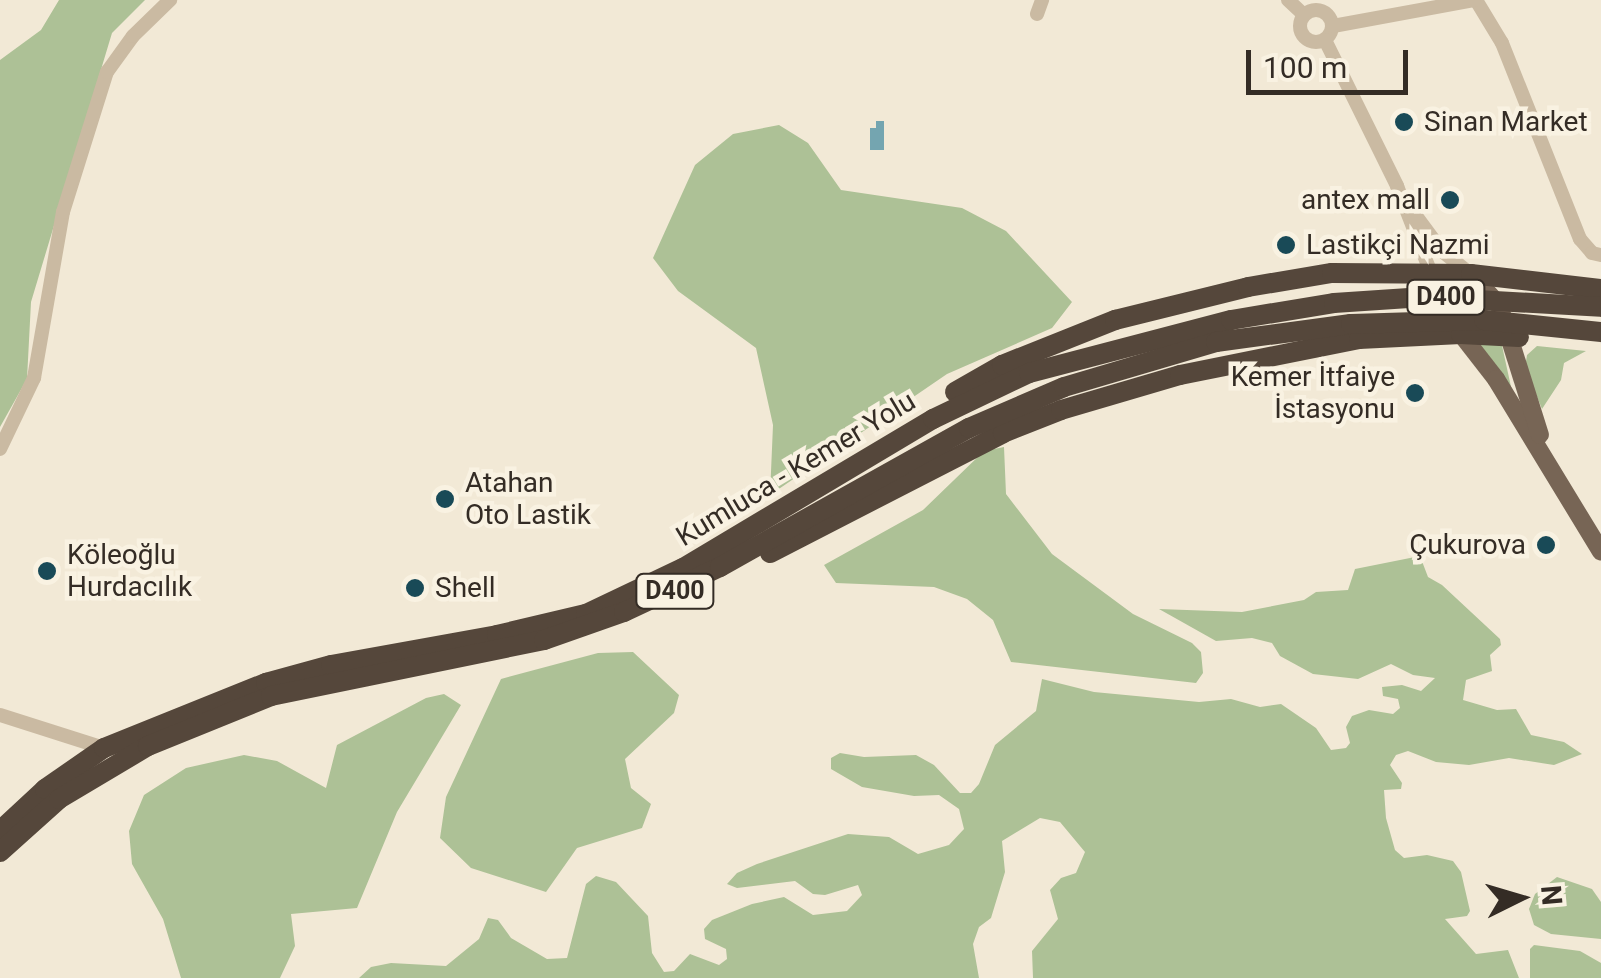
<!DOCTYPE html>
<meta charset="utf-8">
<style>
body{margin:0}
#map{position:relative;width:1601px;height:978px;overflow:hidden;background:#f2e9d6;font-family:Roboto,sans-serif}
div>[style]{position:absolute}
.green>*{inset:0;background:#adc196}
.water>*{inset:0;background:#74a5b0}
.minor>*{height:14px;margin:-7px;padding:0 7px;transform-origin:7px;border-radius:7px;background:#cabaa2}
.minor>.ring{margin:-7px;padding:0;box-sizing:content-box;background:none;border:14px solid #cabaa2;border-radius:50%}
.major>*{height:18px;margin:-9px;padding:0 9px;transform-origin:9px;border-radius:9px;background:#776555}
.highway>*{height:20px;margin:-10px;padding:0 10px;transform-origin:10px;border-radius:10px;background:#55473b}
.dots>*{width:28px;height:28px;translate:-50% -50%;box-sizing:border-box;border:5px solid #f9f2e2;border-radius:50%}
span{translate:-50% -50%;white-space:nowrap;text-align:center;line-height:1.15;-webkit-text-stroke:9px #f9f2e2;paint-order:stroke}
.shield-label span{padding:2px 8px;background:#f9f2e2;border:2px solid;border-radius:8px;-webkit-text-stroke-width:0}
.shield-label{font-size:25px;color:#342c25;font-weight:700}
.poi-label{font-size:28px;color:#342c25}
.left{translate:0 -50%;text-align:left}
.right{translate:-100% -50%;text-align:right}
.street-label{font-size:28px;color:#342c25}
.north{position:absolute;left:1471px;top:848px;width:100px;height:100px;-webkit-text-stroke:8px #f9f2e2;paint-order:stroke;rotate:85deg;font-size:28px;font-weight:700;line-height:40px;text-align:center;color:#342c25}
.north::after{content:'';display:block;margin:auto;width:35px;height:45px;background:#342c25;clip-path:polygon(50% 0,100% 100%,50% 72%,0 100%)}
.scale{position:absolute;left:1246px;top:50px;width:162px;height:45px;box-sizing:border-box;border:5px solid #342c25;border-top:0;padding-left:12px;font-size:30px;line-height:35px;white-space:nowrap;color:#342c25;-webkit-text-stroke:8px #f9f2e2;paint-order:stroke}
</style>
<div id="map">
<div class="green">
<i style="clip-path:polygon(59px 0,145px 0,112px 33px,31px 302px,27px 379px,0 427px,0 60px,41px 30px)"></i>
<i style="clip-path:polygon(779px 125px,808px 143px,841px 190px,962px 208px,1006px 231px,1072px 302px,1052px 328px,947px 374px,770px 495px,773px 425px,756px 348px,678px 291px,653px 258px,695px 165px,733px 134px)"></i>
<i style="clip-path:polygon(1477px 341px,1501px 341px,1513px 396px)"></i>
<i style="clip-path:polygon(1537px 346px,1586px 351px,1564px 363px,1561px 380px,1542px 409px,1525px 367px,1527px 355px)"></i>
<i style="clip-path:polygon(1004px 447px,1006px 494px,1052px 554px,1133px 614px,1192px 643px,1201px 652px,1203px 673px,1196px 683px,1011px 662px,993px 620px,967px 599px,934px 587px,836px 583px,824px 565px,923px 510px,984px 451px)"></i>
<i style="clip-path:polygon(1420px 556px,1428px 577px,1442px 585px,1500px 639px,1501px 645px,1490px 655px,1492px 671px,1466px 680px,1463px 700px,1497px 710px,1516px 709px,1531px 735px,1564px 742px,1582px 754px,1554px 765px,1509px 758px,1469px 765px,1436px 762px,1408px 751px,1396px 755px,1390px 765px,1402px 783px,1401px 789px,1384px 790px,1386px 818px,1395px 850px,1404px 858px,1427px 855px,1453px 861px,1461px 872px,1470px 911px,1467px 916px,1445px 919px,1476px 954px,1508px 950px,1519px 978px,1033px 978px,1032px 951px,1058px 919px,1050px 890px,1061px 878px,1076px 873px,1085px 852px,1060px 822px,1040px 818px,1002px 841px,1005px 872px,991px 918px,979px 927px,973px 944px,979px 978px,359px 978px,371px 967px,391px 963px,446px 966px,479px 939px,488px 918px,498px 920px,511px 938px,547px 959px,567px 958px,586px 884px,596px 876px,616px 882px,648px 916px,652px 953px,664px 972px,674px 971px,690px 954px,719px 965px,727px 959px,726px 949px,705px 939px,704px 929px,712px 920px,752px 904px,784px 897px,813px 915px,847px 911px,862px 895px,858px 885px,825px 895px,813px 894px,795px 881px,737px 888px,727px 884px,737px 873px,757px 864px,848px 834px,889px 837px,918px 854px,949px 845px,964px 829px,959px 809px,939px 795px,914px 796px,862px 787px,831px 769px,831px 758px,840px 753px,864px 757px,916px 755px,934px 765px,960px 793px,971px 793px,979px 784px,995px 745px,1036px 711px,1042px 679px,1094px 692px,1199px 702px,1231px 699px,1260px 707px,1281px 704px,1316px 728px,1331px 750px,1346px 748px,1350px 743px,1346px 727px,1352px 716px,1369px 710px,1393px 714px,1400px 708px,1398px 699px,1383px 696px,1382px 687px,1402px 685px,1421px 691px,1435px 678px,1413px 675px,1391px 664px,1358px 679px,1313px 674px,1280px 656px,1272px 643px,1252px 638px,1216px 641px,1159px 609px,1242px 612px,1304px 600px,1316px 592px,1348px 590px,1355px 569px)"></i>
<i style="clip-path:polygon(633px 652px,679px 695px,674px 713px,625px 759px,631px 788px,651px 804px,642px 828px,577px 848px,546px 892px,471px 868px,440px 838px,446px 797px,501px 679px,598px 653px)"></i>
<i style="clip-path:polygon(444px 694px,461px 705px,397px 812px,357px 908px,291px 914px,295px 946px,280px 978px,181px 978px,163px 919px,132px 864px,129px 831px,144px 795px,186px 768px,244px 755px,277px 761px,326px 788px,337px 745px,426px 698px)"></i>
<i style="clip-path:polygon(1557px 877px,1592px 889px,1601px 902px,1601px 939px,1551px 934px,1534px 925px,1529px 909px,1535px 894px)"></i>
<i style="clip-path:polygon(1534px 945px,1580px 951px,1601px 963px,1601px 978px,1530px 978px,1530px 949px)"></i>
</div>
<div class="water">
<i style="clip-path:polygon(876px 121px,884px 121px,884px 150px,870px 150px,870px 128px,876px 128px)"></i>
</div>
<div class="minor">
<i style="left:1288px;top:0;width:22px;rotate:43deg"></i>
<i style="left:1476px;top:0;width:50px;rotate:58.8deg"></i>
<i style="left:1502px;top:43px;width:211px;rotate:68.3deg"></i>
<i style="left:1580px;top:239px;width:18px;rotate:49deg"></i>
<i style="left:1592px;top:253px;width:9px;rotate:13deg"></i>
<i class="ring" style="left:1300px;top:10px;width:18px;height:18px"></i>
<i style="left:1037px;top:14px;width:15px;rotate:-70deg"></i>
<i style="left:1333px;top:26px;width:143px;rotate:-10.4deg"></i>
<i style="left:1325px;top:40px;width:163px;rotate:63.7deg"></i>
<i style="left:1397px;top:186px;width:93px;rotate:68.7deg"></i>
<i style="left:1416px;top:216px;width:44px;rotate:53.4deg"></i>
<i style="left:1442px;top:251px;width:35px;rotate:39deg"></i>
<i style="left:0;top:449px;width:79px;rotate:-64.4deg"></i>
<i style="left:34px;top:378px;width:169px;rotate:-80.1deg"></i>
<i style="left:63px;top:212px;width:147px;rotate:-72.6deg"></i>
<i style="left:107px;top:72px;width:44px;rotate:-54.2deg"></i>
<i style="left:133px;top:36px;width:52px;rotate:-44.2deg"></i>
<i style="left:0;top:715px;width:109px;rotate:17.6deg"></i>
</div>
<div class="major">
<i style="left:1431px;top:273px;width:68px;rotate:63.8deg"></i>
<i style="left:1461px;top:334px;width:57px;rotate:52.1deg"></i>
<i style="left:1496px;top:379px;width:202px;rotate:58.7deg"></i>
<i style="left:1471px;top:274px;width:42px;rotate:47.9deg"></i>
<i style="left:1499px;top:305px;width:136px;rotate:72.5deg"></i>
</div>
<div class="highway">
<i style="left:955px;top:392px;width:54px;rotate:-29.9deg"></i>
<i style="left:1002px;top:365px;width:122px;rotate:-21.7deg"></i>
<i style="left:1115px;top:320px;width:137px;rotate:-13.9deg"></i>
<i style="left:1248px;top:287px;width:85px;rotate:-9.5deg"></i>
<i style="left:1332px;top:273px;width:139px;rotate:0.4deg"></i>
<i style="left:1471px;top:274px;width:131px;rotate:6.6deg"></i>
<i style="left:770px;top:553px;width:262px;rotate:-27.2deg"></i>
<i style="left:1003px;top:433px;width:62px;rotate:-21.6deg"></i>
<i style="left:1061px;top:410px;width:124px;rotate:-16.4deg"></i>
<i style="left:1180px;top:375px;width:183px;rotate:-11.4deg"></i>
<i style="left:1359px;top:339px;width:102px;rotate:-2.8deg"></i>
<i style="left:1461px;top:334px;width:58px;rotate:3deg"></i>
<i style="left:0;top:831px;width:62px;rotate:-43deg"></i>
<i style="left:45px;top:789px;width:72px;rotate:-34.8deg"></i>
<i style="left:104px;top:748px;width:175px;rotate:-21.9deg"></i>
<i style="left:266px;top:683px;width:67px;rotate:-15.5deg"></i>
<i style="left:331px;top:665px;width:169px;rotate:-10.2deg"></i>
<i style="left:497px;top:635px;width:91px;rotate:-13.3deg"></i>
<i style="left:586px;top:614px;width:107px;rotate:-25.4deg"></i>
<i style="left:683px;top:568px;width:291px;rotate:-30.8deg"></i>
<i style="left:933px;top:419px;width:106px;rotate:-25.6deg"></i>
<i style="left:1029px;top:373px;width:209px;rotate:-14.7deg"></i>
<i style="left:1231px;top:320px;width:104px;rotate:-9.4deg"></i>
<i style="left:1334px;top:303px;width:90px;rotate:-3.8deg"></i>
<i style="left:1424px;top:297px;width:177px;rotate:3.2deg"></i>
<i style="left:0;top:852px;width:79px;rotate:-41.9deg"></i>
<i style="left:59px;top:799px;width:104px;rotate:-30.8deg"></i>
<i style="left:148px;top:746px;width:133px;rotate:-22.1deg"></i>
<i style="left:271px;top:696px;width:279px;rotate:-11.6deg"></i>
<i style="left:544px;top:640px;width:85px;rotate:-19.3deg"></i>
<i style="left:624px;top:612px;width:106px;rotate:-25.1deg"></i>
<i style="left:720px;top:567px;width:285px;rotate:-29.2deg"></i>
<i style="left:969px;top:428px;width:103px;rotate:-23.3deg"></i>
<i style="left:1064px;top:387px;width:159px;rotate:-16.5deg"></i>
<i style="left:1216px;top:342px;width:136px;rotate:-7.6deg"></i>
<i style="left:1351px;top:324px;width:133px;rotate:-1.7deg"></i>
<i style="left:1484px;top:320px;width:118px;rotate:5.9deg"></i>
</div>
<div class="dots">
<i style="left:1404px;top:122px;background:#194a57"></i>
<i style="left:1450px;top:200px;background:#194a57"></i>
<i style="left:1286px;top:245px;background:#194a57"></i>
<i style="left:1415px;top:393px;background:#194a57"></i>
<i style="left:445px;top:499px;background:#194a57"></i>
<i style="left:1546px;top:545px;background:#194a57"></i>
<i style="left:47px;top:571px;background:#194a57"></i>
<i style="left:415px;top:588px;background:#194a57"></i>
</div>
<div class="shield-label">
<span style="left:1446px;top:297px">D400</span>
<span style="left:675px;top:591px">D400</span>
</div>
<div class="poi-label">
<span class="left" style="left:1424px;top:122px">Sinan Market</span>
<span class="right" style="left:1430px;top:200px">antex mall</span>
<span class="left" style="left:1306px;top:245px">Lastikçi Nazmi</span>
<span class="right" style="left:1395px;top:393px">Kemer İtfaiye<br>İstasyonu</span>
<span class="left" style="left:465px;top:499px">Atahan<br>Oto Lastik</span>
<span class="right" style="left:1526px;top:545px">Çukurova</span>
<span class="left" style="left:67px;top:571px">Köleoğlu<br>Hurdacılık</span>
<span class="left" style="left:435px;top:588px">Shell</span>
</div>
<div class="street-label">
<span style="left:796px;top:469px;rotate:-31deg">Kumluca - Kemer Yolu</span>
</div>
<div class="north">N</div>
<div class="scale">100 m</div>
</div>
